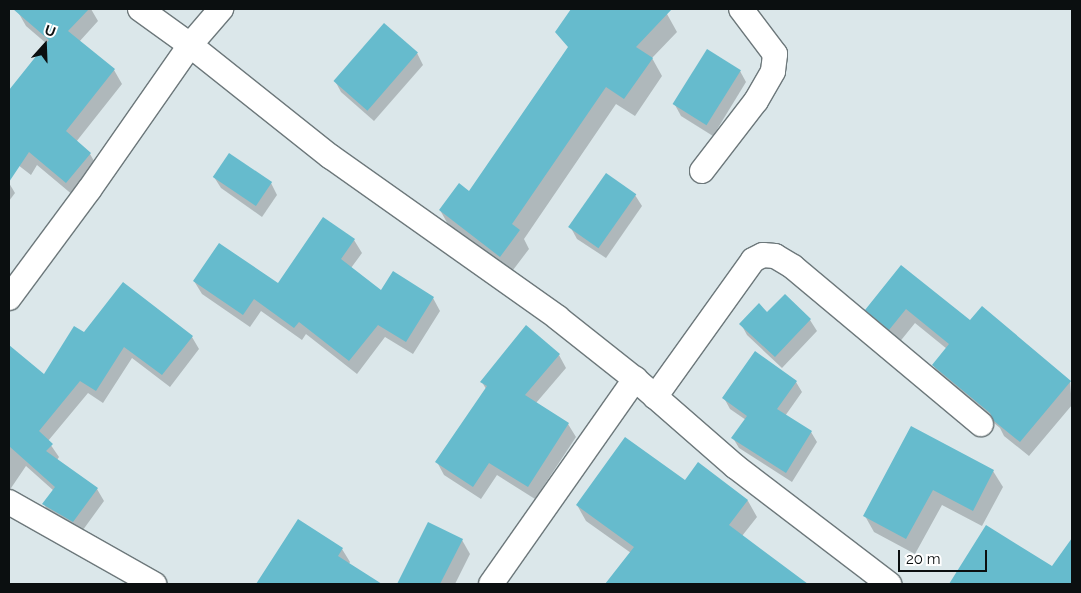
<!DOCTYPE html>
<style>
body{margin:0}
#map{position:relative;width:1081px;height:593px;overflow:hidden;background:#dbe7ea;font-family:Raleway,sans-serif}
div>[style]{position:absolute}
.shadow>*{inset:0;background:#0003}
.building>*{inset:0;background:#66bbcd;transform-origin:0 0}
.roads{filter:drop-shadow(1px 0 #6d787b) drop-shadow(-1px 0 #6d787b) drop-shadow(0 1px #6d787b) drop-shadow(0 -1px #6d787b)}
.street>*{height:24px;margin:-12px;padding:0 12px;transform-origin:12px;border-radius:12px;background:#fff}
span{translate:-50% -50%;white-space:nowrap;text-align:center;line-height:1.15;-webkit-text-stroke:4px #fff;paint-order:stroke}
.frame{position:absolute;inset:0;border:10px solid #0b0f10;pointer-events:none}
.north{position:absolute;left:20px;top:20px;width:50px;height:50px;-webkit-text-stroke:4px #fff;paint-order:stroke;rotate:20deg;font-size:14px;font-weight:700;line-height:20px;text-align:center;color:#0b0f10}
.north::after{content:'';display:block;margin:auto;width:18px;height:22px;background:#0b0f10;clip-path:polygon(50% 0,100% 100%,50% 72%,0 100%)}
.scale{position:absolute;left:898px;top:550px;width:89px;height:22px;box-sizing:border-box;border:2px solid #0b0f10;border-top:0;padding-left:6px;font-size:15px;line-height:18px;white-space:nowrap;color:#0b0f10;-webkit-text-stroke:4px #fff;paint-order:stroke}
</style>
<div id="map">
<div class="shadow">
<i style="clip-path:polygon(21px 9px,91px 9px,98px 21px,79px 42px,114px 70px,122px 84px,76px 142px,90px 154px,98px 168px,74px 196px,37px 165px,31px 175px,9px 158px,9px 102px,47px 44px,26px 26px,18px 12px)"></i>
<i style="clip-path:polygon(608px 9px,661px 9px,667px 14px,677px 32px,652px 58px,662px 76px,635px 116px,616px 104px,524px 239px,529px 249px,510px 274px,450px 228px,440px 210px,469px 193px,564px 55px)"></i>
<i style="clip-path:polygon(417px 53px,423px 65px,374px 121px,341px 92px,335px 81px)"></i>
<i style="clip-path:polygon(740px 71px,746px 82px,713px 136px,681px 116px,675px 105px)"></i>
<i style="clip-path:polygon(214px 177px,271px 183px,277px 195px,262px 217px,221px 188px)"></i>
<i style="clip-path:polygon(9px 183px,15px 193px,9px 201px)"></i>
<i style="clip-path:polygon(635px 195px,642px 206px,606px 258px,577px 239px,571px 228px)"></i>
<i style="clip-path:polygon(354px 240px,362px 253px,351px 268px,381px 292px,433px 298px,440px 311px,413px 354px,385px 337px,357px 374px,306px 334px,302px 340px,261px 311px,250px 327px,202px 294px,194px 281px,278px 285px)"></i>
<i style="clip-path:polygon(902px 267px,970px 321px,1070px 382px,1072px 405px,1029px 456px,1004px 436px,1000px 428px,942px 380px,933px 365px,947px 349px,915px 323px,898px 344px,876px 325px,867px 310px)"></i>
<i style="clip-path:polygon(785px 295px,810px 320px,817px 331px,782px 368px,747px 335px,741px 324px,767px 313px)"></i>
<i style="clip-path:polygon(84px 334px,192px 337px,199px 349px,170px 387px,132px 358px,103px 403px,88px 393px,48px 441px,59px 457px,57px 460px,97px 489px,104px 501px,80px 534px,51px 517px,44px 504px,54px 491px,26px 466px,9px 491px,9px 407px,16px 399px,9px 393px,9px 362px,16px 353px,44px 376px)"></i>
<i style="clip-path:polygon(559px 355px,566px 368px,536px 403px,568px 424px,576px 437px,535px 499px,497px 475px,481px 499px,444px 475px,437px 462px,486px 389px,482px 382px)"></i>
<i style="clip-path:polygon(796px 382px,802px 392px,785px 416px,811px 432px,817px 442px,792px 482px,739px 448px,733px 438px,746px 420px,730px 409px,724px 398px)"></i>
<i style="clip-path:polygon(912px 428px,993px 471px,1003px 487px,982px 526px,942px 505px,915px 554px,874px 532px,865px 516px)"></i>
<i style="clip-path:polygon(698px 464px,748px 501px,757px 517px,742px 536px,806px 584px,607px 584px,631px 553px,586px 521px,577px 505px,685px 482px)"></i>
<i style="clip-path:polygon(299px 521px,342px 549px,350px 562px,349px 564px,380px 584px,257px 584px)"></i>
<i style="clip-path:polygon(429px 524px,462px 540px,470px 554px,455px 584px,398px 584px)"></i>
<i style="clip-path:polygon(987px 527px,1052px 568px,1072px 540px,1072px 584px,950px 584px)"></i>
</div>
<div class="building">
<i style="clip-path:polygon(13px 9px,89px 9px,68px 31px,115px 69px,66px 131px,91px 153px,66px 183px,29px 152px,9px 182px,9px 90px,49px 40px)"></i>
<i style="clip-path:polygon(571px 9px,672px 9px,636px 47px,653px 58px,624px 99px,606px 87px,512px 224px,520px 230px,500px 257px,439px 210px,459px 183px,469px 191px,568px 47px,555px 32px)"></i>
<i style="left:384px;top:23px;width:45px;height:77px;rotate:41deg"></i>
<i style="left:707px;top:49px;width:40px;height:65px;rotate:32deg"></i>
<i style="left:229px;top:153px;width:52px;height:29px;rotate:34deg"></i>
<i style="left:606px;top:173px;width:37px;height:66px;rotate:35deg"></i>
<i style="clip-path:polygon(323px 217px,355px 239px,341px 259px,381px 290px,393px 271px,434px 297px,406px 342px,378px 325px,349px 361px,299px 322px,294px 328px,254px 299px,243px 315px,193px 281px,219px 243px,278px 283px)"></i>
<i style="clip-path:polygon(901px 265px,970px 320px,982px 306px,1071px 381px,1020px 442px,994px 421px,990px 413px,932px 365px,949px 344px,906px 309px,889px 330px,865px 310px)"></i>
<i style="clip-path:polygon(123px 282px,193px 336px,162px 375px,124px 347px,96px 391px,80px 381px,39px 431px,53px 444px,46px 451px,98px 488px,73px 522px,42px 504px,55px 487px,9px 446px,9px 345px,44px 374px,74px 326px,84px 332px)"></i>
<i style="clip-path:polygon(785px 294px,811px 319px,775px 357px,739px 324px,759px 303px,767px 312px)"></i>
<i style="clip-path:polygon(526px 325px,560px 354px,525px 395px,569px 423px,528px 487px,489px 463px,473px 487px,435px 462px,487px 386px,480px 382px)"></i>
<i style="clip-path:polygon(755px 351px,797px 381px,777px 409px,812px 431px,786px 473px,731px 438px,747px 416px,722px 398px)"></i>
<i style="clip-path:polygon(911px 426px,994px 470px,973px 511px,933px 490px,906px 539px,863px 516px)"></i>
<i style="clip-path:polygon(625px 437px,685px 480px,698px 462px,748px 500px,729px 525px,808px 584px,605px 584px,634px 547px,576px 505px)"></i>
<i style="clip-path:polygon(298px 519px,343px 548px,338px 556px,382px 584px,256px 584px)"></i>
<i style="clip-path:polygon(428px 522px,463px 539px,440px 584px,397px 584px)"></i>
<i style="clip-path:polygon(986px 525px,1052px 566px,1072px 538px,1072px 584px,949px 584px)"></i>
</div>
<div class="roads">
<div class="street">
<i style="left:140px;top:9px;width:62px;rotate:35.8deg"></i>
<i style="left:190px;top:45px;width:180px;rotate:38.5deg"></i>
<i style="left:331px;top:157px;width:278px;rotate:35.3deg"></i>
<i style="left:558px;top:318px;width:98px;rotate:38.4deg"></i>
<i style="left:635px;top:379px;width:134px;rotate:41.1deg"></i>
<i style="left:736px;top:467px;width:193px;rotate:37.4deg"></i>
<i style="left:702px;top:171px;width:88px;rotate:-52.4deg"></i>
<i style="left:756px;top:101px;width:34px;rotate:-60deg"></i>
<i style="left:773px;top:71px;width:17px;rotate:-83deg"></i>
<i style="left:775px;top:54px;width:56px;rotate:-127.1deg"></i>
<i style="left:9px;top:298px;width:134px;rotate:-53.5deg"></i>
<i style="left:89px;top:190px;width:177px;rotate:-55.1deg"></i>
<i style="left:190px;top:45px;width:48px;rotate:-49.3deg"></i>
<i style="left:655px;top:397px;width:168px;rotate:-54.4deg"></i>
<i style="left:753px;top:260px;width:11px;rotate:-27deg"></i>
<i style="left:763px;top:255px;width:12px;rotate:5deg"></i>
<i style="left:775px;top:256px;width:21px;rotate:31deg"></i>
<i style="left:793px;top:267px;width:245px;rotate:39.9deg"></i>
<i style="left:9px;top:502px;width:167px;rotate:29.5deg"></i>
<i style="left:491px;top:584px;width:251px;rotate:-54.9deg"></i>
</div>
</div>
<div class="frame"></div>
<div class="north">U</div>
<div class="scale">20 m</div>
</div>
